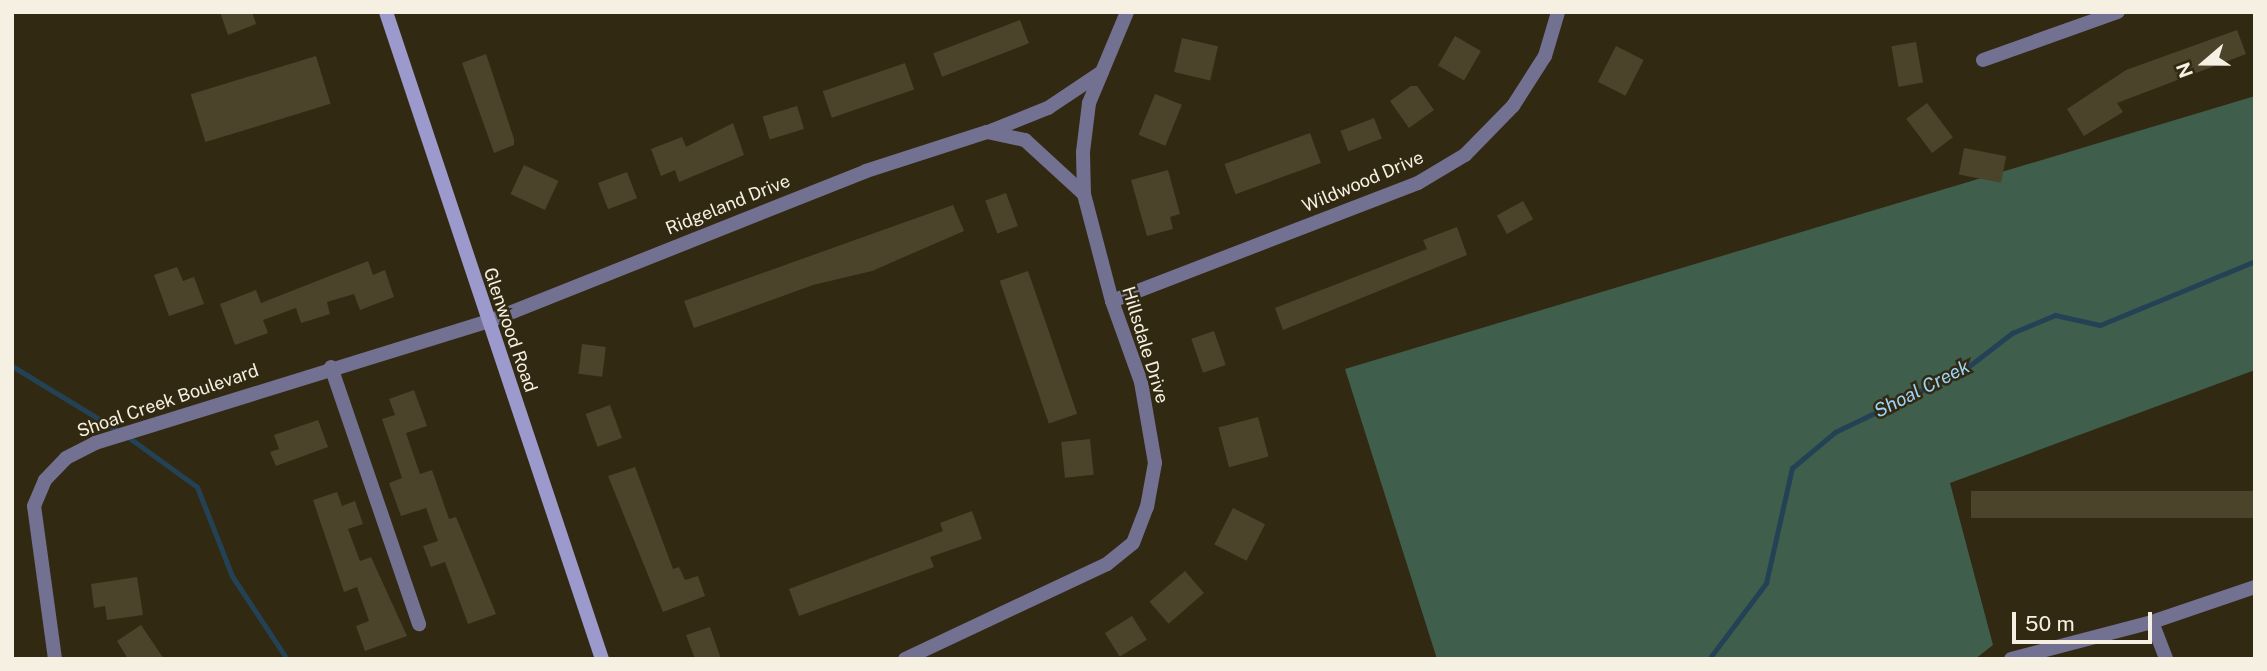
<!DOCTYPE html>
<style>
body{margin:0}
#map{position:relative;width:2267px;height:671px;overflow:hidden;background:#322912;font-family:"Public Sans",sans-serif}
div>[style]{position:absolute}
.forest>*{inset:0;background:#3f5f4c}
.stream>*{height:5px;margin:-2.5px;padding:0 2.5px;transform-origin:2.5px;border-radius:2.5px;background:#244256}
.building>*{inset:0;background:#4c432b;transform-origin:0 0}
.street>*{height:14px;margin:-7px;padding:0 7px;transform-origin:7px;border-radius:7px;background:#737191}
.secondary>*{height:14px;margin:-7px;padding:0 7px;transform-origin:7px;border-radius:7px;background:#9c99cc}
span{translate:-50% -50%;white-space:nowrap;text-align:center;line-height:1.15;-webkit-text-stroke:5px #322912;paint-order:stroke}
.street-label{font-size:18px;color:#f5f0e2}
.water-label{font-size:19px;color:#9bd4fa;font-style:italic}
.frame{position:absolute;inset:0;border:14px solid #f5f0e2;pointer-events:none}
.north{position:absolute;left:2169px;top:28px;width:70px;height:70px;-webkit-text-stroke:5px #322912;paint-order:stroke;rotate:250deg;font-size:19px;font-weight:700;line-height:28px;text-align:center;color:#f5f0e2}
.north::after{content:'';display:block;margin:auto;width:24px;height:32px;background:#f5f0e2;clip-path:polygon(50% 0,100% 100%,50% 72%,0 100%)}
.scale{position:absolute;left:2012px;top:612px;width:140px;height:32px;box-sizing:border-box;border:4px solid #f5f0e2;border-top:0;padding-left:9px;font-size:21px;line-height:24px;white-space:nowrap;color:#f5f0e2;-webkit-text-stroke:5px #322912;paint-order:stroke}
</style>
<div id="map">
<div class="forest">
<i style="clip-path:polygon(2255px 96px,2255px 370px,1950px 483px,1993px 645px,1975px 659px,1437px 659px,1345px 369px)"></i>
</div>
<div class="stream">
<i style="left:12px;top:366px;width:127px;rotate:31.4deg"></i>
<i style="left:128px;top:437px;width:85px;rotate:35.9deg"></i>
<i style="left:197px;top:487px;width:96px;rotate:68.5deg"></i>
<i style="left:232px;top:576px;width:100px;rotate:56.5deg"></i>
<i style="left:1709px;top:659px;width:95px;rotate:-53.1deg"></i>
<i style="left:1766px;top:583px;width:118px;rotate:-77.3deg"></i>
<i style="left:1792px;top:468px;width:56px;rotate:-39.9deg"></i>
<i style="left:1835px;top:432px;width:143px;rotate:-25.7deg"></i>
<i style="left:1964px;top:370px;width:61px;rotate:-37.6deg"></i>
<i style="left:2012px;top:333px;width:47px;rotate:-22.7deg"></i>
<i style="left:2055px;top:315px;width:46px;rotate:12.5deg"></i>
<i style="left:2100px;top:325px;width:168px;rotate:-22.4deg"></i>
</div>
<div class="building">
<i style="clip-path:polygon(220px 12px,252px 12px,256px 24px,228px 35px)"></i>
<i style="left:1020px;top:20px;width:25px;height:93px;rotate:69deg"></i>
<i style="clip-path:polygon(2237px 30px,2246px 54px,2117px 103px,2123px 112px,2084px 136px,2067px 109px,2126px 70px)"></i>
<i style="left:1455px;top:36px;width:30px;height:34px;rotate:30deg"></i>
<i style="left:1182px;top:38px;width:37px;height:35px;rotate:13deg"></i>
<i style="left:1916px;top:42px;width:41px;height:25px;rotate:80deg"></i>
<i style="left:1616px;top:46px;width:31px;height:40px;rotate:27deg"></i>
<i style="clip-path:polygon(486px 54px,514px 139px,514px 145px,494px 153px,462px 63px)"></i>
<i style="left:316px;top:56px;width:50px;height:131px;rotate:73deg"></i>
<i style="left:905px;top:63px;width:28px;height:87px;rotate:71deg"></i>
<i style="clip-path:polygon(1411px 86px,1417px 86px,1434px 110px,1409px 128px,1390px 101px)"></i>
<i style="left:1155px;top:94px;width:29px;height:44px;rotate:22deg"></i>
<i style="left:1927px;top:103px;width:43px;height:26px;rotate:53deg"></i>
<i style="left:797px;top:106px;width:24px;height:36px;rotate:73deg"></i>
<i style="left:1374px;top:118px;width:22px;height:36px;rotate:69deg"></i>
<i style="clip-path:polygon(733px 123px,744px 155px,679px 182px,675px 170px,661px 176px,651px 149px,682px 137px,686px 147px)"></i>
<i style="left:1310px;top:133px;width:32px;height:91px;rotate:70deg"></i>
<i style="left:1964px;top:148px;width:43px;height:27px;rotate:11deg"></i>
<i style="left:524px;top:165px;width:38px;height:32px;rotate:25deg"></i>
<i style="clip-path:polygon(1168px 170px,1180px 214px,1170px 217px,1173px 229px,1147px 236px,1131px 180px)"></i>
<i style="left:627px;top:172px;width:28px;height:31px;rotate:69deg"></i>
<i style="left:1006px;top:193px;width:35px;height:22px;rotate:70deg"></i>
<i style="left:1523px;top:201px;width:21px;height:30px;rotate:61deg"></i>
<i style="clip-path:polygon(953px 205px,964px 231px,872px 271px,813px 285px,694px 328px,684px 301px)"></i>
<i style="clip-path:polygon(1457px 227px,1467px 255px,1283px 330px,1275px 308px,1427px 249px,1423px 240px)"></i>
<i style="clip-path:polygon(368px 261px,373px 275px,385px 270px,394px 297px,360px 310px,354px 294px,327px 302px,330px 314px,301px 323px,296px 308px,263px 320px,268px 333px,235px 345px,220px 304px,256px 290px,261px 303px)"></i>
<i style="clip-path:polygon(177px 267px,183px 281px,194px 277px,204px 304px,169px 316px,154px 275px)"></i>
<i style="left:1028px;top:271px;width:151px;height:30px;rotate:71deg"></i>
<i style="left:1214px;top:331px;width:36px;height:24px;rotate:71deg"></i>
<i style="left:582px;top:344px;width:24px;height:30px;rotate:7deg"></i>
<i style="clip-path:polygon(414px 390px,427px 426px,406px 433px,420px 474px,432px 470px,449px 519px,456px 517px,496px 614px,468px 624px,445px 562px,431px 567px,423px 546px,438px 541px,426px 508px,401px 516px,389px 483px,402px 478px,382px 419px,395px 415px,389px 399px)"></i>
<i style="left:610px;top:405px;width:35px;height:26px;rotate:70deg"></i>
<i style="left:1258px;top:417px;width:41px;height:41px;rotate:75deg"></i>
<i style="clip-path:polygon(318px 420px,328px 447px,276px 466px,270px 452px,279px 449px,274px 435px)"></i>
<i style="left:1090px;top:439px;width:36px;height:29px;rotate:84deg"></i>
<i style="clip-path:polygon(635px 467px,673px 569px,679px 567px,685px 580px,698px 576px,705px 596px,663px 612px,608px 476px)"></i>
<i style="left:2255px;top:491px;width:27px;height:284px;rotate:90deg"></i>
<i style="clip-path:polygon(337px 492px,342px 506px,355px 501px,363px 524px,348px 529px,360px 561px,371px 557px,407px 636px,365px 651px,356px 626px,369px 621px,357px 587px,344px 592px,313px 500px)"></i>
<i style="left:1233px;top:508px;width:36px;height:41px;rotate:27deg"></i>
<i style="clip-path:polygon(972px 511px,982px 539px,930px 557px,934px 567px,799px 616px,789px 589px,943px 531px,940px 523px)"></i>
<i style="left:1185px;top:571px;width:29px;height:47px;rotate:49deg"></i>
<i style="clip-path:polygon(137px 577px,143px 615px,107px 620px,105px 606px,94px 608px,91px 584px)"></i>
<i style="left:1132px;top:616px;width:28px;height:32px;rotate:58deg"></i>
<i style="clip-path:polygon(141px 625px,164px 659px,128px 659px,117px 641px)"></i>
<i style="clip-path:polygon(710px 627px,721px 659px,695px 659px,686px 635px)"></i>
</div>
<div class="street">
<i style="left:1983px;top:60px;width:143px;rotate:-19.6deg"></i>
<i style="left:988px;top:132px;width:65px;rotate:-21.8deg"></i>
<i style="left:1048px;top:108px;width:65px;rotate:-33.7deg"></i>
<i style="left:1112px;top:301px;width:328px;rotate:-21.1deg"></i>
<i style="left:1418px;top:183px;width:55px;rotate:-30.8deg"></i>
<i style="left:1465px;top:155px;width:69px;rotate:-45.6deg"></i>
<i style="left:1513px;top:106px;width:59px;rotate:-57.4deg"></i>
<i style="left:1545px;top:56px;width:46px;rotate:-73.5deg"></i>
<i style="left:331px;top:367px;width:272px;rotate:71.1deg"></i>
<i style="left:2152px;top:622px;width:40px;rotate:69deg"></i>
<i style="left:55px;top:659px;width:154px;rotate:-97.8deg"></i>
<i style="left:34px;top:506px;width:28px;rotate:-67deg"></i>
<i style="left:45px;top:480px;width:30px;rotate:-46deg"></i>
<i style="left:66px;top:458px;width:33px;rotate:-27deg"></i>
<i style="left:95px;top:443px;width:410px;rotate:-17.2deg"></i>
<i style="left:487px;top:322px;width:408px;rotate:-21.7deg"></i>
<i style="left:866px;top:171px;width:127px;rotate:-17.9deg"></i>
<i style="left:987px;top:132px;width:39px;rotate:12deg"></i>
<i style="left:1025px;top:140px;width:80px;rotate:42.5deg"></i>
<i style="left:905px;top:659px;width:223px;rotate:-25.2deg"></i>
<i style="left:1107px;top:564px;width:33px;rotate:-39deg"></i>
<i style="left:1133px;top:543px;width:39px;rotate:-69deg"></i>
<i style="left:1147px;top:507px;width:45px;rotate:-79.7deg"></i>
<i style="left:1155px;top:463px;width:82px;rotate:-99.8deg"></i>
<i style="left:1141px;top:382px;width:86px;rotate:-109.7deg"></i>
<i style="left:1112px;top:301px;width:111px;rotate:-104.7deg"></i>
<i style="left:1084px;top:194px;width:42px;rotate:-91.4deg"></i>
<i style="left:1083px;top:152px;width:49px;rotate:-83deg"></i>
<i style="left:1089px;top:103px;width:99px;rotate:-67.3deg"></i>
<i style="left:2011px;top:659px;width:146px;rotate:-14.7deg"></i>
<i style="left:2152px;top:622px;width:109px;rotate:-18.8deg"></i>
</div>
<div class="secondary">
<i style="left:386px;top:12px;width:682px;rotate:71.54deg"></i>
</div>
<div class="street-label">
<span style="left:1363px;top:182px;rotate:-23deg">Wildwood Drive</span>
<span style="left:728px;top:205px;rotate:-22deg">Ridgeland Drive</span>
<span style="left:510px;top:330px;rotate:71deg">Glenwood Road</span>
<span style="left:1145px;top:345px;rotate:73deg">Hillsdale Drive</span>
<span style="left:168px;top:401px;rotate:-19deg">Shoal Creek Boulevard</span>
</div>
<div class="water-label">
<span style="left:1922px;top:389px;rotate:-27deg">Shoal Creek</span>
</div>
<div class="frame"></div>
<div class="north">N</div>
<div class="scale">50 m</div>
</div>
